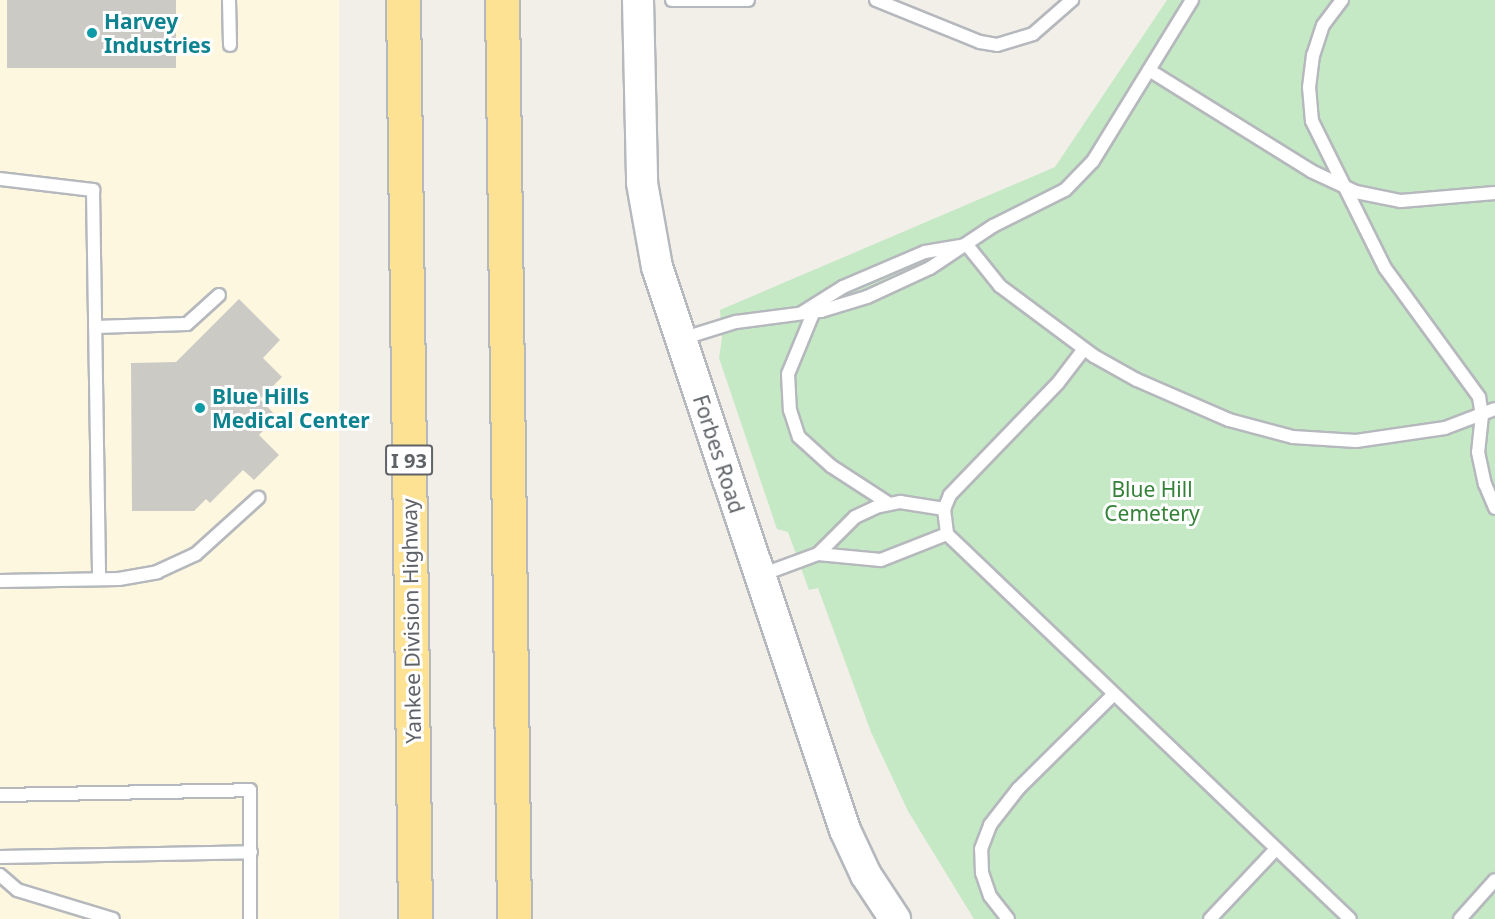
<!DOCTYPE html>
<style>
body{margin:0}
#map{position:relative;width:1495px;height:919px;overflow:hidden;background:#f1efe8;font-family:"Noto Sans",sans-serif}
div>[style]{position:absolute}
.commercial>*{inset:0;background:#fef7e0;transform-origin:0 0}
.green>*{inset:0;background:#c5e8c5}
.building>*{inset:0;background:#cccac5;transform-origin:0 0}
.roads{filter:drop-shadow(2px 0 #b5b8bc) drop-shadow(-2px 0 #b5b8bc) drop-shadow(0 2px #b5b8bc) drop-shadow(0 -2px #b5b8bc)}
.service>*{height:12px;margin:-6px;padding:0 6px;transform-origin:6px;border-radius:6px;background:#fff}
.tertiary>*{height:30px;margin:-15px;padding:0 15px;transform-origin:15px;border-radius:15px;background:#fff}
.motorway>*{height:33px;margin:-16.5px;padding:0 16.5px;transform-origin:16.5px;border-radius:16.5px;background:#fde293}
.dots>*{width:16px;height:16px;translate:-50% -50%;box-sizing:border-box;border:3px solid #fff;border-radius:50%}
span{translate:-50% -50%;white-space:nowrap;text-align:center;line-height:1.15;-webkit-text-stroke:6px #fff;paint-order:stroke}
.shield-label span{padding:2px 4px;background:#fff;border:2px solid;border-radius:4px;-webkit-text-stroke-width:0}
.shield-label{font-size:20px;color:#5f6368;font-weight:700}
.culture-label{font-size:21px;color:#0d838f;font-weight:700}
.left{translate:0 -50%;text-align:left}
.street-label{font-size:21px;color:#5f6368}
.park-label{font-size:21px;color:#348238}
</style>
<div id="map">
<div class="commercial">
<i style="left:0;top:0;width:339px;height:919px"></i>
</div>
<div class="green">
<i style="clip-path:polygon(1167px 0,1495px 0,1495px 919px,974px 919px,908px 811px,871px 732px,818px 588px,809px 590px,788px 532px,777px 529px,719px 358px,722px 338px,720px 310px,1055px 167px)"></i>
</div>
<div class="building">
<i style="left:7px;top:0;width:169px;height:68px"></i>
<i style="clip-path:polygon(239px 299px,280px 340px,263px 358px,282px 377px,260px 399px,277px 417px,259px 435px,279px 455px,254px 480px,243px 470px,210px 503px,206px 499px,194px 511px,132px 511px,131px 363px,176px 362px)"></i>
</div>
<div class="roads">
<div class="service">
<i style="left:229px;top:0;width:45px;rotate:88.7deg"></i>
<i style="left:672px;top:0;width:76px"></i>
<i style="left:876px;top:0;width:112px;rotate:22deg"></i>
<i style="left:980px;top:42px;width:17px;rotate:10deg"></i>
<i style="left:997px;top:45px;width:38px;rotate:-17deg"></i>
<i style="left:1033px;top:34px;width:52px;rotate:-41.1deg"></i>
<i style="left:1342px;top:0;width:31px;rotate:127deg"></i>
<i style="left:1323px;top:25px;width:32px;rotate:108deg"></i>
<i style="left:1313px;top:55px;width:32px;rotate:97deg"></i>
<i style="left:1309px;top:87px;width:34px;rotate:85deg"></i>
<i style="left:1312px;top:121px;width:164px;rotate:63.6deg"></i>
<i style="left:1385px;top:268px;width:160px;rotate:53.9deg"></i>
<i style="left:1479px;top:397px;width:18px;rotate:81deg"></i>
<i style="left:1482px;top:415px;width:37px;rotate:96deg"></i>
<i style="left:1478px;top:452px;width:33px;rotate:78deg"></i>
<i style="left:1485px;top:484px;width:26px;rotate:67deg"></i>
<i style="left:1149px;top:70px;width:191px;rotate:31.9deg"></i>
<i style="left:1311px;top:171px;width:50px;rotate:25deg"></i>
<i style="left:1356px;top:192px;width:46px;rotate:11.3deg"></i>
<i style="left:1401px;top:201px;width:94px;rotate:-4.9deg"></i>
<i style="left:0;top:179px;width:94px;rotate:6.7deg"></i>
<i style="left:93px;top:190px;width:389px;rotate:89.1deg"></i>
<i style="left:967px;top:245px;width:53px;rotate:51.2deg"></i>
<i style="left:1000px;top:286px;width:117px;rotate:36.7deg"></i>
<i style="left:1094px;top:356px;width:49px;rotate:29.2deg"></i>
<i style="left:1137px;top:380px;width:100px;rotate:23.5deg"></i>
<i style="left:1229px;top:420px;width:66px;rotate:14.9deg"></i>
<i style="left:1293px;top:437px;width:63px;rotate:3.6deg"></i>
<i style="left:1356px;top:441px;width:90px;rotate:-8.3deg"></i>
<i style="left:1445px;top:428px;width:53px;rotate:-20.8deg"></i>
<i style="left:814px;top:311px;width:68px;rotate:112.4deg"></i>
<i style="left:788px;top:374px;width:36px;rotate:87deg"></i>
<i style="left:790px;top:410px;width:28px;rotate:72deg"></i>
<i style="left:799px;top:437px;width:43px;rotate:42.2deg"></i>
<i style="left:831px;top:466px;width:68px;rotate:33deg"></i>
<i style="left:803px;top:312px;width:47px;rotate:-32deg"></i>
<i style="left:843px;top:287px;width:89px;rotate:-23.1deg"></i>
<i style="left:925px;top:252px;width:42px;rotate:-9.7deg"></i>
<i style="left:95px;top:327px;width:92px;rotate:-1.9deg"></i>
<i style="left:187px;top:324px;width:43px;rotate:-42.2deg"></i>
<i style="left:681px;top:339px;width:58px;rotate:-17.2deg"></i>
<i style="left:736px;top:322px;width:86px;rotate:-7.4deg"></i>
<i style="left:821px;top:311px;width:48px;rotate:-16.9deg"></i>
<i style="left:867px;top:297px;width:69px;rotate:-24.7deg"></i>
<i style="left:930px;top:268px;width:76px;rotate:-33.7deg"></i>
<i style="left:993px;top:226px;width:80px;rotate:-26.6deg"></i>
<i style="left:1065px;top:190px;width:40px;rotate:-46deg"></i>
<i style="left:1093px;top:161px;width:189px;rotate:-58.4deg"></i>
<i style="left:1084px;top:349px;width:43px;rotate:127.4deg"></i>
<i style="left:1058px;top:383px;width:156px;rotate:134deg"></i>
<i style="left:950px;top:495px;width:15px;rotate:113deg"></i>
<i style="left:944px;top:509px;width:25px;rotate:83deg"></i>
<i style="left:947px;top:534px;width:557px;rotate:43.69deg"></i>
<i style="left:818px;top:554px;width:52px;rotate:-45deg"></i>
<i style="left:855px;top:517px;width:23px;rotate:-25deg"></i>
<i style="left:876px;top:507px;width:25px;rotate:-12deg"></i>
<i style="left:900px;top:502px;width:45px;rotate:9deg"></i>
<i style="left:761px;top:575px;width:61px;rotate:-20.2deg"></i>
<i style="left:818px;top:554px;width:63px;rotate:5.4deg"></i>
<i style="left:881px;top:560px;width:71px;rotate:-21.5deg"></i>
<i style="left:0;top:581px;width:119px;rotate:-1deg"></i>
<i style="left:119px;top:579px;width:39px;rotate:-10deg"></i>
<i style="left:157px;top:572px;width:43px;rotate:-24.8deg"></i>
<i style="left:196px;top:554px;width:84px;rotate:-42.1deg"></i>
<i style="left:0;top:795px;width:250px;rotate:-1.1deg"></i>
<i style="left:250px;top:790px;width:129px;rotate:90deg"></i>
<i style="left:0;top:857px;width:251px;rotate:-1.1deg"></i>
<i style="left:0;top:875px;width:23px;rotate:41deg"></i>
<i style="left:17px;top:890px;width:100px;rotate:16.8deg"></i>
<i style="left:1008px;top:919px;width:29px;rotate:-128deg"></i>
<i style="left:990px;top:896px;width:24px;rotate:-109deg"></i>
<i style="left:982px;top:873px;width:24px;rotate:-92deg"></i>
<i style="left:981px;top:849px;width:26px;rotate:-69deg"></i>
<i style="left:990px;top:825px;width:46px;rotate:-52.1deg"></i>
<i style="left:1018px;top:789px;width:134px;rotate:-44.7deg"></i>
<i style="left:1210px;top:919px;width:95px;rotate:-46.7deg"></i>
<i style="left:1460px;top:919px;width:52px;rotate:-48.1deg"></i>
</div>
<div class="tertiary">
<i style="left:638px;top:0;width:183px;rotate:88.7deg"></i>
<i style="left:642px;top:183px;width:85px;rotate:79.9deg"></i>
<i style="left:657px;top:267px;width:594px;rotate:71.53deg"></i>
<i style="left:845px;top:830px;width:50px;rotate:65deg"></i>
<i style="left:866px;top:875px;width:53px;rotate:56.6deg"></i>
</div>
<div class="motorway">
<i style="left:403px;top:0;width:919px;rotate:89.25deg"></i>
<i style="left:502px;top:0;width:919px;rotate:89.25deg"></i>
</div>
</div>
<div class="dots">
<i style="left:92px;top:33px;background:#0f9aa8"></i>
<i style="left:200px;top:408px;background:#0f9aa8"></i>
</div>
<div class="shield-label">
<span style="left:409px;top:460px">I 93</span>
</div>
<div class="culture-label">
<span class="left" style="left:104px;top:33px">Harvey<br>Industries</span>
<span class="left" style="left:212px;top:408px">Blue Hills<br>Medical Center</span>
</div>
<div class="street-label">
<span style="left:719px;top:454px;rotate:72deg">Forbes Road</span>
<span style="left:411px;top:621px;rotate:-91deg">Yankee Division Highway</span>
</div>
<div class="park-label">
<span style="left:1152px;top:501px">Blue Hill<br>Cemetery</span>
</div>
</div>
